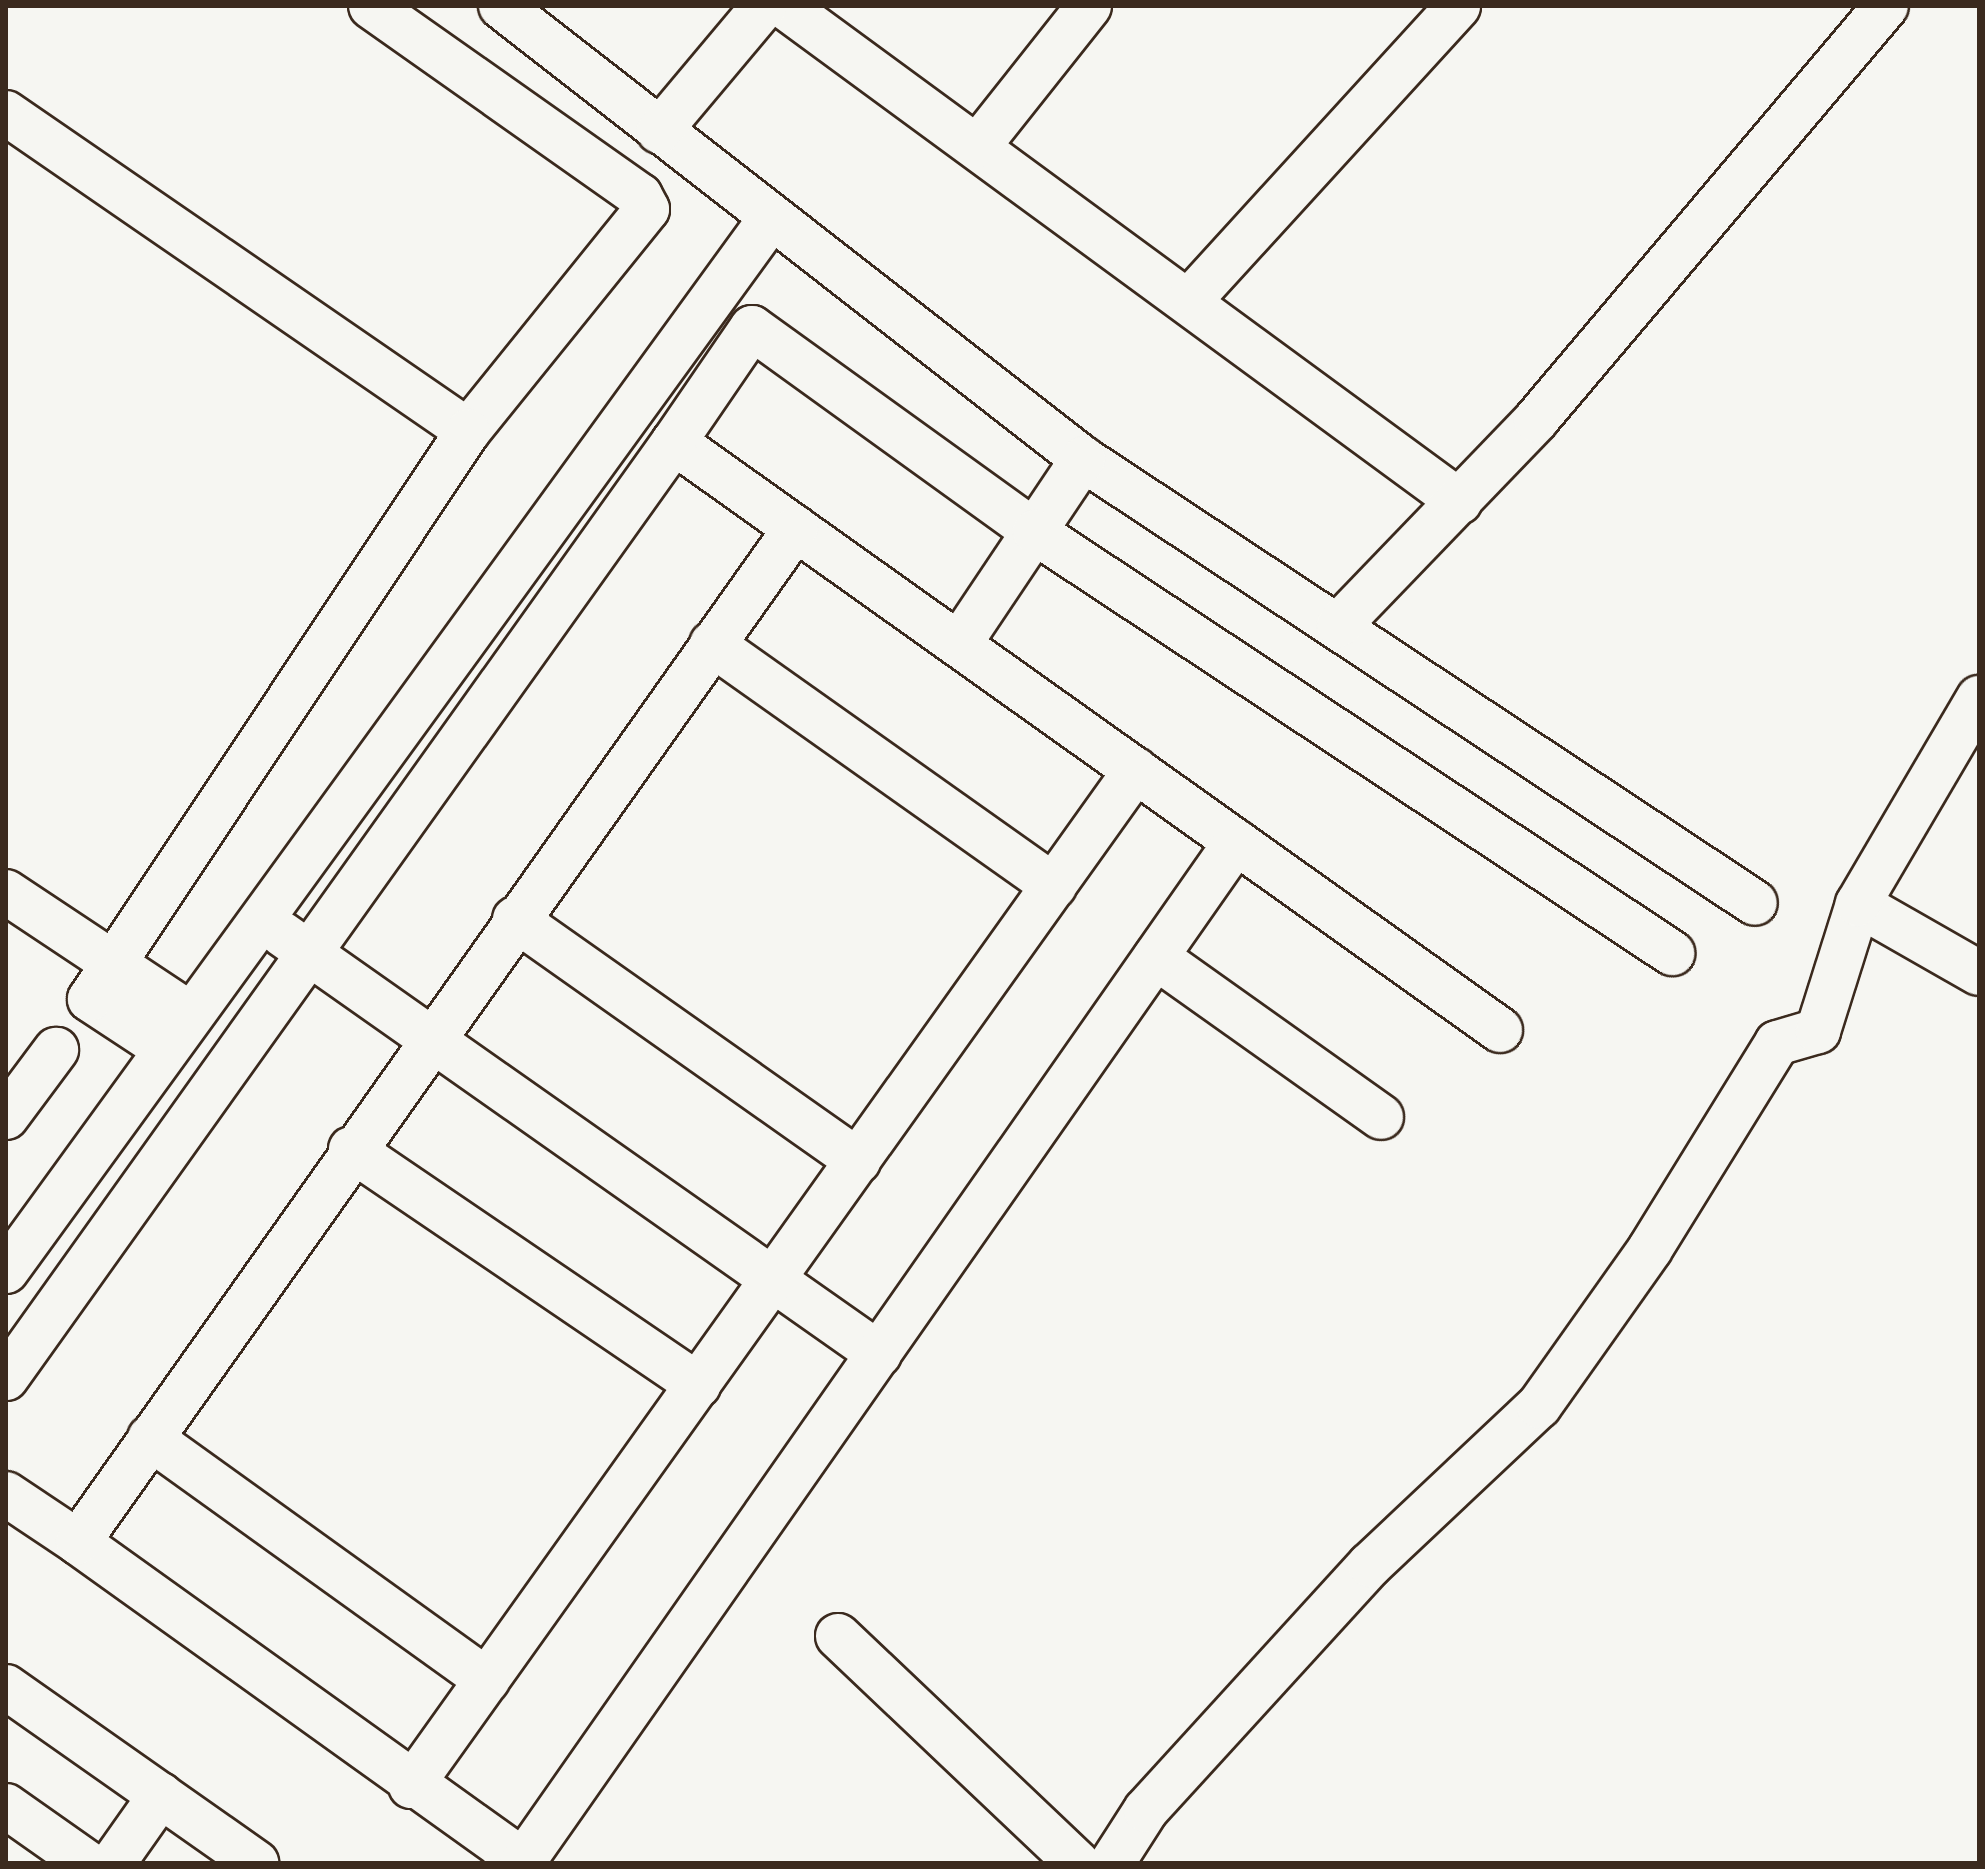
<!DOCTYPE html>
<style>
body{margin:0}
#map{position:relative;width:1985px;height:1869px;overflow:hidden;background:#f6f6f2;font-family:Mynerve,sans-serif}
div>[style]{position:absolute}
.roads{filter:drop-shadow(2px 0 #3b2a1e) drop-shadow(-2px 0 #3b2a1e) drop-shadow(0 2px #3b2a1e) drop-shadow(0 -2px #3b2a1e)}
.minor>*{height:44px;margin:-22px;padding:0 22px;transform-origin:22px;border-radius:22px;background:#f6f6f2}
span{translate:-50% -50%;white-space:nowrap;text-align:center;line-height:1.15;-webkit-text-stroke:6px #f6f6f2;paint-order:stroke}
.frame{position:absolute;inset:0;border:8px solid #3b2a1e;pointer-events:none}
</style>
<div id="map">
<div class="roads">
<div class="minor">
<i style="left:501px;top:6px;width:738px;rotate:37.9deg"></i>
<i style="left:1083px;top:459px;width:805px;rotate:33.45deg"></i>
<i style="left:784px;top:6px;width:838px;rotate:36.27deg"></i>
<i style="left:6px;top:113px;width:561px;rotate:34.54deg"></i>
<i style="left:468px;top:431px;width:285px;rotate:-51.1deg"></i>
<i style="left:647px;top:209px;width:15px;rotate:-118deg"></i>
<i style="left:640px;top:196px;width:329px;rotate:-144.8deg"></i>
<i style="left:659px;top:131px;width:163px;rotate:-50deg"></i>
<i style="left:979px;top:145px;width:177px;rotate:-51.6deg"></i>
<i style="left:1189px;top:301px;width:399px;rotate:-47.6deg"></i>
<i style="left:1339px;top:625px;width:284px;rotate:-46.1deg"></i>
<i style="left:1536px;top:420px;width:542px;rotate:-49.79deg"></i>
<i style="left:712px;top:644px;width:419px;rotate:35.3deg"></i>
<i style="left:959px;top:644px;width:223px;rotate:-56.2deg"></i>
<i style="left:6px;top:892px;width:222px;rotate:33.6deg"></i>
<i style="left:1858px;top:904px;width:139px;rotate:29.7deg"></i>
<i style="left:515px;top:919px;width:420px;rotate:35.2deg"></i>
<i style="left:282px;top:934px;width:730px;rotate:35.13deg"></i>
<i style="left:1156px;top:957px;width:276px;rotate:35.4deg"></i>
<i style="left:1500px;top:1030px;width:1014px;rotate:-144.55deg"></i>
<i style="left:674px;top:442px;width:138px;rotate:-55.6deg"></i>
<i style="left:752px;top:328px;width:349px;rotate:35.8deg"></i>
<i style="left:1035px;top:532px;width:764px;rotate:33.46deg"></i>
<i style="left:166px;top:1049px;width:91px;rotate:-146.7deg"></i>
<i style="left:90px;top:999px;width:682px;rotate:-56.36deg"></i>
<i style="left:6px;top:1117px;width:84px;rotate:-53.3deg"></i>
<i style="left:351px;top:1149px;width:420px;rotate:34.2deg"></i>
<i style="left:6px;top:1271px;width:1302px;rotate:-54deg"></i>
<i style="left:6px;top:1378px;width:1150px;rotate:-54.49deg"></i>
<i style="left:150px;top:1438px;width:415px;rotate:35.7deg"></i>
<i style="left:6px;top:1494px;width:87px;rotate:33.7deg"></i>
<i style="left:838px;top:1636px;width:330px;rotate:43.5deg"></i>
<i style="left:6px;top:1687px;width:306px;rotate:35.1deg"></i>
<i style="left:411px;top:1786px;width:1248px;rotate:-54.49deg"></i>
<i style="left:6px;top:1806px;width:99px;rotate:35.1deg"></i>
<i style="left:523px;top:1861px;width:548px;rotate:-144.37deg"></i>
<i style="left:78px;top:1542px;width:1242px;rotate:-54.7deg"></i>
<i style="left:113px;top:1863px;width:83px;rotate:-54.8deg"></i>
<i style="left:522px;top:1863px;width:1246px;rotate:-55.03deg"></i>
<i style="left:1112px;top:1863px;width:63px;rotate:-57.3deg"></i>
<i style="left:1146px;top:1810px;width:332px;rotate:-47.6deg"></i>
<i style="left:1370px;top:1565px;width:232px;rotate:-43.3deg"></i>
<i style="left:1539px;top:1406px;width:192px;rotate:-54.7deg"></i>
<i style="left:1650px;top:1249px;width:242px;rotate:-58.3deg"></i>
<i style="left:1777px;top:1043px;width:43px;rotate:-16.3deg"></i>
<i style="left:1818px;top:1031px;width:133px;rotate:-72.5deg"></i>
<i style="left:1858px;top:904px;width:239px;rotate:-59.6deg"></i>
</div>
</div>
<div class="frame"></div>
</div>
